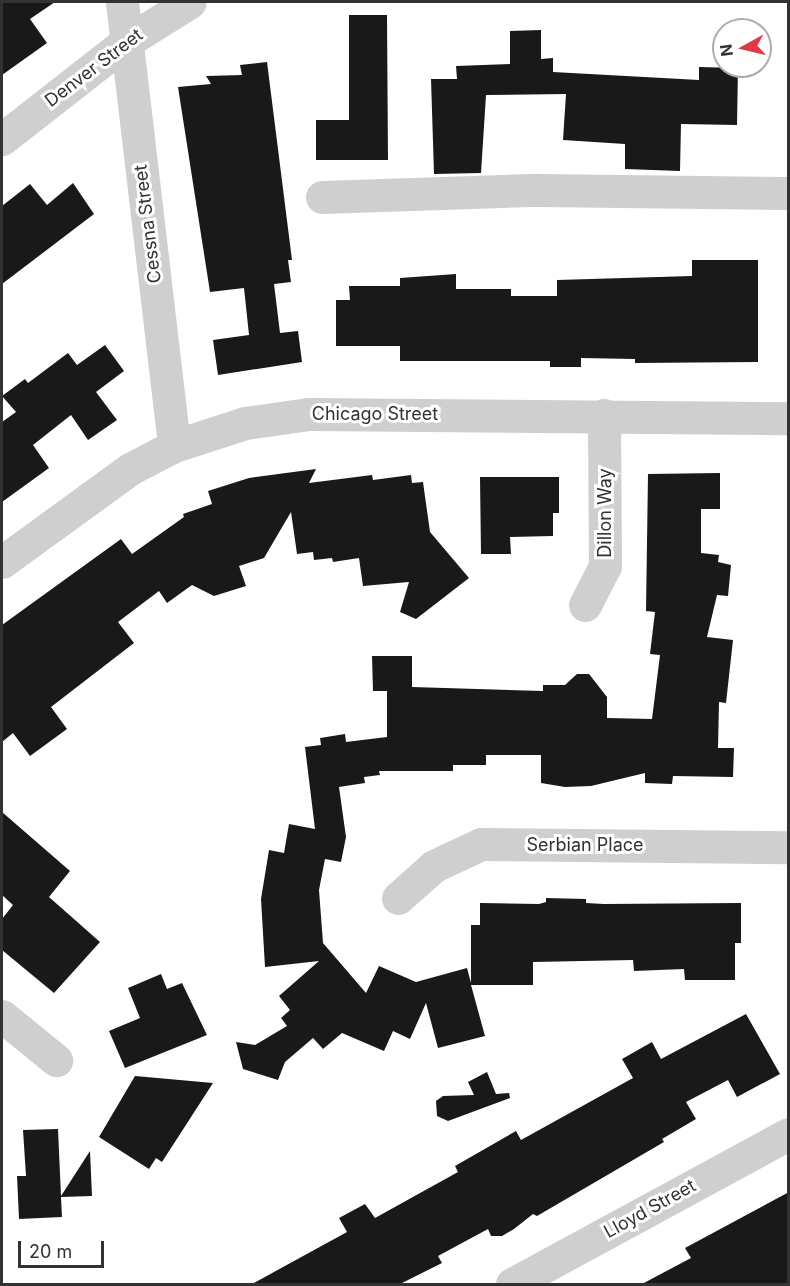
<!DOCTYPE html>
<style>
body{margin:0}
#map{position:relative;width:790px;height:1286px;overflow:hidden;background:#fff;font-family:Inter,sans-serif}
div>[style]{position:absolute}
.building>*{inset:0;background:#191919}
.minor>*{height:33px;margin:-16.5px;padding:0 16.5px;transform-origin:16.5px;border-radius:16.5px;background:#cfcfcf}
span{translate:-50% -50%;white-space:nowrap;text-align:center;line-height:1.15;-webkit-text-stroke:6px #fff;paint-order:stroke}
.street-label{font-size:18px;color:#323232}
.frame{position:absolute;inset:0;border:3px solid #323232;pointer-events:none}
.north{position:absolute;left:712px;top:18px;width:60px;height:60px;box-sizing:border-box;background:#fff;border:2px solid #adadad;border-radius:50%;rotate:262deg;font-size:16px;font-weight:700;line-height:24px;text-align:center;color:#323232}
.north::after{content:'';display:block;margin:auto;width:21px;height:27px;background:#e33946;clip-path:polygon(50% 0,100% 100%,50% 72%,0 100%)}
.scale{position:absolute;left:18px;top:1241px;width:86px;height:27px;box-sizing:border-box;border:3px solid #323232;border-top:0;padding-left:8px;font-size:18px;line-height:21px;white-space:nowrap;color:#323232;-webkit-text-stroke:4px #fff;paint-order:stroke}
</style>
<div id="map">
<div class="building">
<i style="clip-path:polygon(2px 2px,55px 2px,30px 19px,47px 43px,2px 75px)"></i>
<i style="clip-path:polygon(349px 15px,387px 15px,388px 160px,316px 160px,316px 120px,349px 120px)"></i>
<i style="clip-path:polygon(541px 30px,541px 59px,553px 58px,553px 72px,699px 80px,699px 67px,738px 68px,737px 125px,681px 124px,680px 171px,625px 169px,625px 144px,563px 140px,566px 94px,486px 95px,481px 173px,434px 174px,431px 79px,457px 79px,456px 66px,510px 64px,510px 31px)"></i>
<i style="clip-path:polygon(267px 62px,292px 260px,288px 260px,291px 282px,274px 284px,280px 333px,298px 331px,302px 362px,218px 375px,213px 340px,249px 335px,244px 288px,210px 292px,178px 87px,211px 84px,206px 76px,242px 75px,240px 65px)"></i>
<i style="clip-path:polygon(73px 183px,94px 214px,2px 284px,2px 206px,30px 184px,47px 205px)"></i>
<i style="clip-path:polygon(692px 260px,758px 260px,758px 362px,635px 363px,635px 359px,581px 358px,581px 367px,550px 367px,550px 361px,400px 361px,400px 346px,336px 346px,336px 300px,350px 300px,349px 286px,400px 286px,400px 278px,456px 274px,456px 289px,511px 289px,511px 296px,557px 296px,557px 280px,692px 276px)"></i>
<i style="clip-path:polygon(105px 345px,124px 371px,96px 392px,117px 420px,88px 440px,71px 415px,33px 445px,49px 468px,2px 502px,2px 422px,16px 412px,2px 396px,25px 379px,28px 383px,68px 353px,77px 365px)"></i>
<i style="clip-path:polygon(316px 469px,309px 483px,372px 475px,373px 480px,411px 475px,412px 483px,423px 482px,430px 532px,469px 578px,416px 619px,400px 612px,409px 582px,363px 586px,359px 558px,333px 562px,332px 558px,314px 560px,313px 552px,297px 554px,291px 512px,264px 558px,239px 566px,246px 586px,214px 596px,192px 585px,167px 603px,159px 591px,118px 622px,134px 643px,51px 707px,67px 729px,30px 756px,13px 733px,2px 742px,2px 625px,121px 539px,132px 554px,184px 517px,183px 514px,212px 504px,208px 491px,249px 478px)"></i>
<i style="clip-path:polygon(720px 473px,720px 509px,701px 509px,701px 553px,719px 555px,718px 562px,731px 565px,728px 596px,717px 595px,707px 637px,733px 640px,726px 703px,719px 702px,718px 748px,734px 748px,733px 777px,673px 776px,672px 784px,645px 783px,645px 773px,591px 786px,565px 787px,541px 783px,541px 755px,486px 755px,486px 765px,453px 765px,453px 771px,379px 771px,380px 775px,364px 777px,365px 783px,339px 787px,346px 837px,341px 862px,325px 859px,319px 890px,323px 943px,366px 993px,379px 966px,416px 982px,467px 968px,471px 983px,471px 925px,480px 925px,480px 903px,539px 904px,546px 902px,546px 898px,586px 899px,586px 903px,604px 904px,741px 903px,741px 943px,735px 943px,735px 980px,685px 980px,684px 969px,634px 971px,633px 960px,533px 962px,533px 985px,471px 985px,485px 1036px,438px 1048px,426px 1003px,410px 1039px,393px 1031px,384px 1051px,342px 1033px,323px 1049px,313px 1038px,285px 1062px,278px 1080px,243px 1069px,236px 1042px,255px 1045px,287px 1026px,281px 1018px,290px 1010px,279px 996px,319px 961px,265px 967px,261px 899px,269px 850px,284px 853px,289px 824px,315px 829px,305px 747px,321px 745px,320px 738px,345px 734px,346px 742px,387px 737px,387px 691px,373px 691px,372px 656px,412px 656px,412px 687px,543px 691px,543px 685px,565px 685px,577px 674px,589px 674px,607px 697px,607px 718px,652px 719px,660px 655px,650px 654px,655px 612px,646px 611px,648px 474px)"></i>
<i style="clip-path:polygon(480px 477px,559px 477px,559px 513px,553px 513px,553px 536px,510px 537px,511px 554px,481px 554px)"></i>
<i style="clip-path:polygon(2px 812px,70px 871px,49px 897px,100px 942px,54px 993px,2px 950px,2px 919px,13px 905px,2px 895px)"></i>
<i style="clip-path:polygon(161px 974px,167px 989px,182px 983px,207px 1035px,125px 1068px,109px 1031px,140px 1018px,128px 988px)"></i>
<i style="clip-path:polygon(746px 1014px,780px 1074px,737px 1097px,728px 1080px,686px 1102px,696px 1119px,662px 1139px,664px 1142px,537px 1216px,533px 1214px,514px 1229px,502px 1236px,491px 1236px,488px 1229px,438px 1256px,442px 1263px,400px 1284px,252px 1284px,347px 1232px,339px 1218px,365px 1204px,375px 1218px,458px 1172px,455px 1166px,516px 1131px,521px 1140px,633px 1078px,622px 1059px,652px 1042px,661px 1059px)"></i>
<i style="clip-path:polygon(487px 1072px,496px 1094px,509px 1093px,510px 1098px,448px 1121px,437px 1116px,436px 1101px,443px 1096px,474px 1095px,468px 1082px)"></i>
<i style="clip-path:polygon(135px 1076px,213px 1083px,162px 1162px,156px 1158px,149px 1169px,99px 1137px)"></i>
<i style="clip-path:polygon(58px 1129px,61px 1196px,90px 1151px,92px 1196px,61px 1197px,62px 1217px,19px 1219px,17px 1176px,26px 1176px,23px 1130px)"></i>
<i style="clip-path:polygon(789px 1192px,789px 1284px,642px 1284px,691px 1258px,685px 1248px)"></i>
</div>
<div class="minor">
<i style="left:122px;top:2px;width:447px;rotate:83.3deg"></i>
<i style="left:2px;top:139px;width:157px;rotate:-38deg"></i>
<i style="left:126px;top:42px;width:75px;rotate:-32deg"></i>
<i style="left:322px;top:197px;width:216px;rotate:-1.9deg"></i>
<i style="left:538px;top:190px;width:250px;rotate:0.7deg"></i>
<i style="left:2px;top:562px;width:158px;rotate:-36deg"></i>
<i style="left:130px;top:469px;width:50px;rotate:-27.6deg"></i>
<i style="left:174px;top:446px;width:75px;rotate:-17.9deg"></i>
<i style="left:245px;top:423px;width:65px;rotate:-8deg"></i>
<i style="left:309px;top:414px;width:479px;rotate:0.5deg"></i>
<i style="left:585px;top:605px;width:44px;rotate:-62.9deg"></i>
<i style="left:605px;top:566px;width:151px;rotate:-90.4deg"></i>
<i style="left:398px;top:898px;width:48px;rotate:-41.6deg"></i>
<i style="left:434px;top:866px;width:52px;rotate:-25.1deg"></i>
<i style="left:481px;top:844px;width:307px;rotate:0.6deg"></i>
<i style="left:2px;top:1016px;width:70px;rotate:39.2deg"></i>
<i style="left:512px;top:1284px;width:314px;rotate:-28.5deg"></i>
</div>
<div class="street-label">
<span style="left:94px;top:68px;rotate:-37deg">Denver Street</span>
<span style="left:148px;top:224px;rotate:-97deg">Cessna Street</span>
<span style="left:375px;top:414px">Chicago Street</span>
<span style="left:605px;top:513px;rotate:-90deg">Dillon Way</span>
<span style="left:585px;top:845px">Serbian Place</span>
<span style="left:650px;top:1209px;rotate:-29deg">Lloyd Street</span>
</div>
<div class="frame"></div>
<div class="north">N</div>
<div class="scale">20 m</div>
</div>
